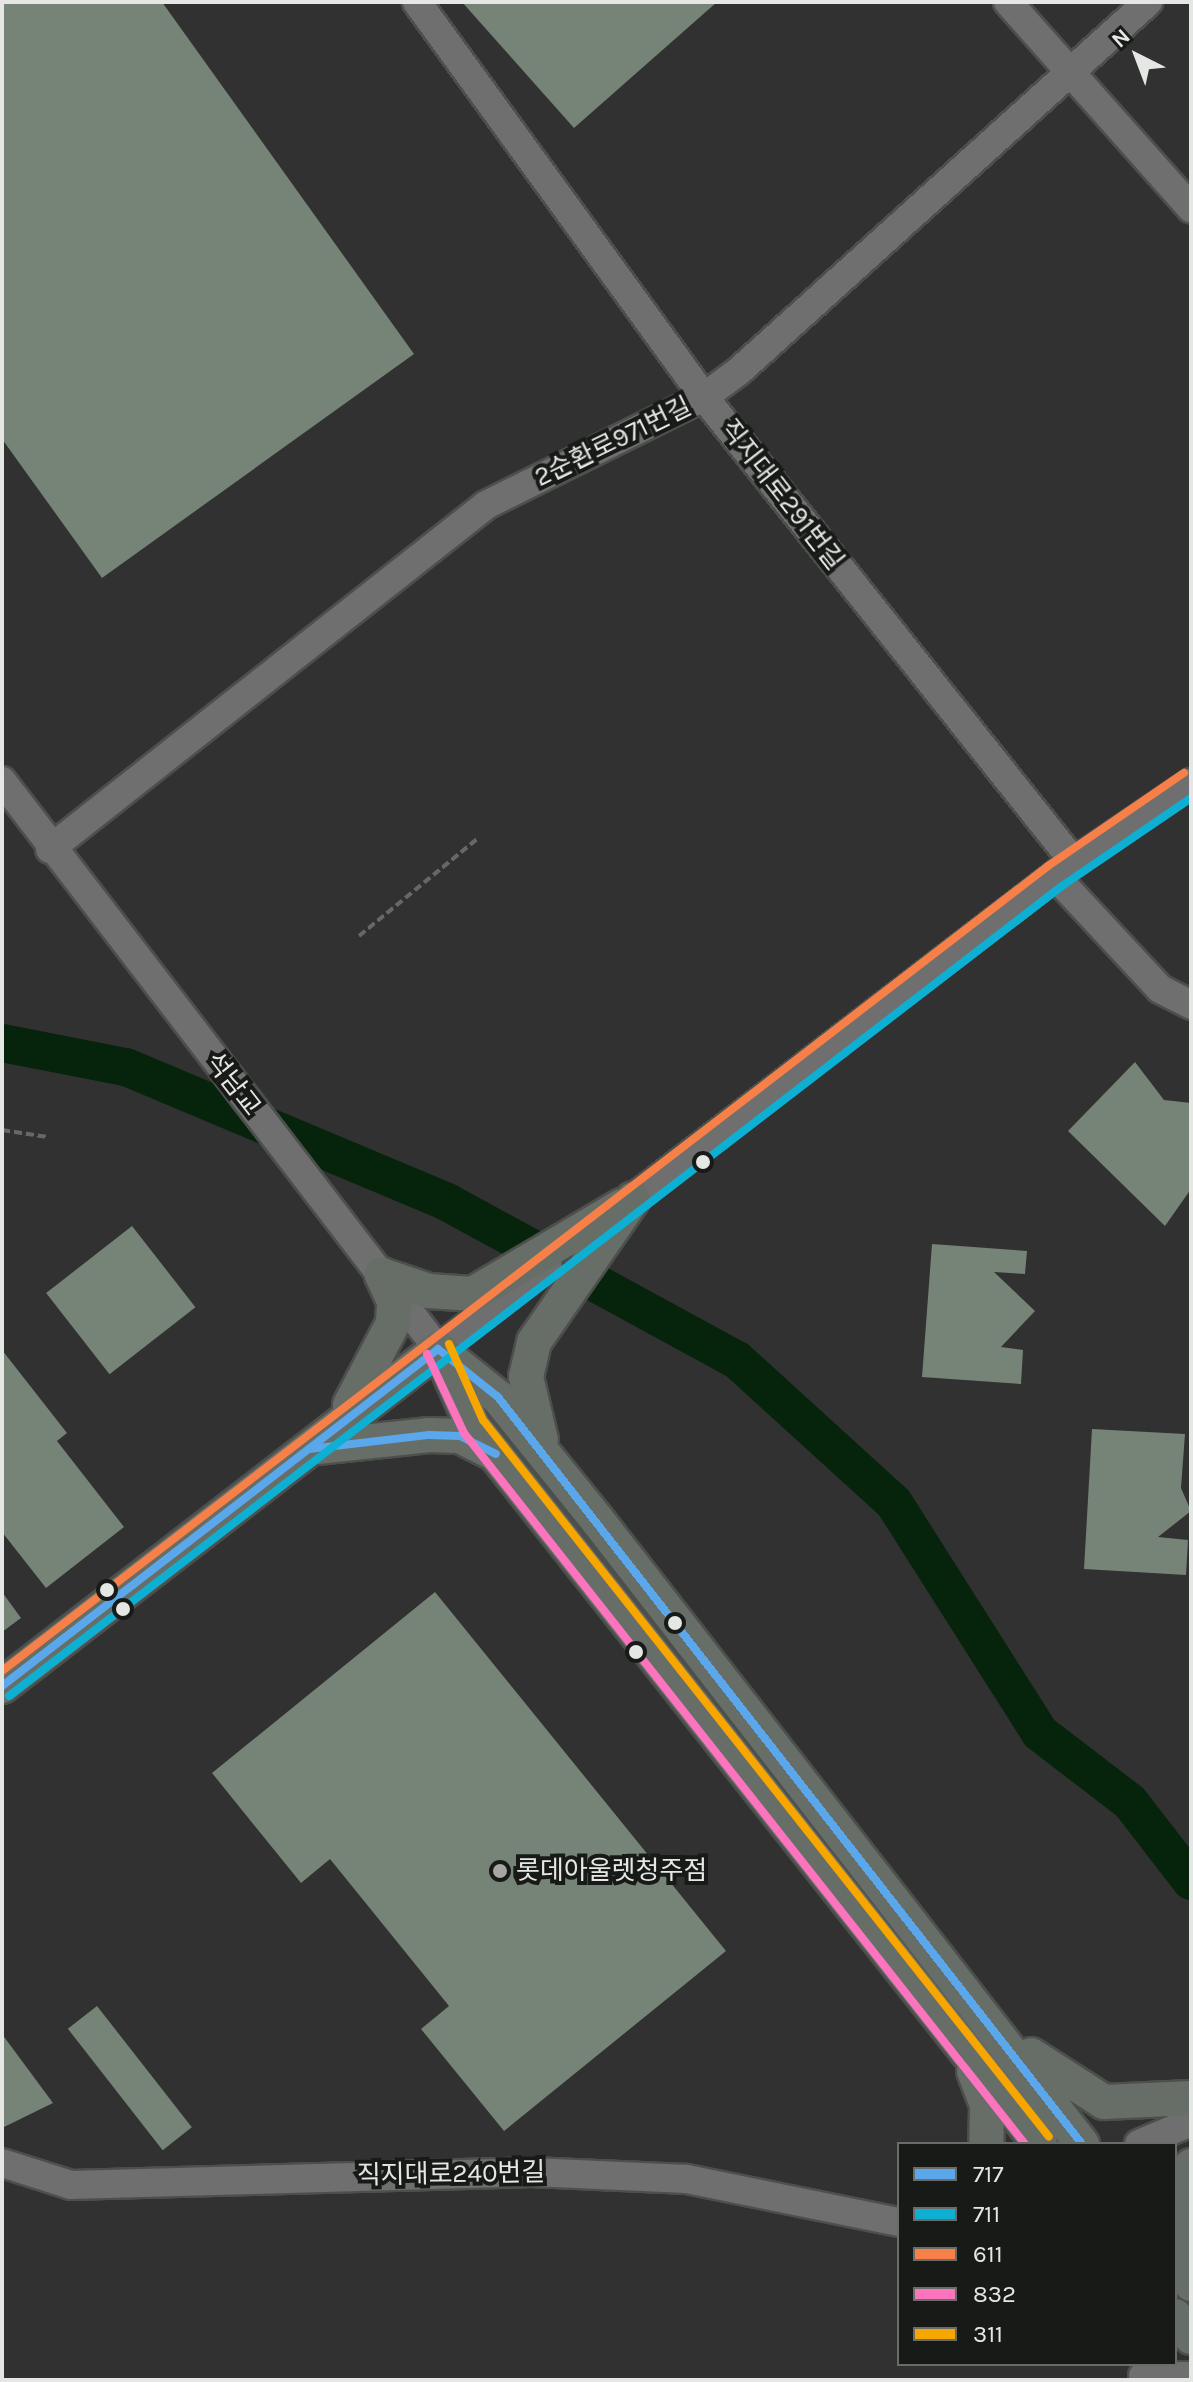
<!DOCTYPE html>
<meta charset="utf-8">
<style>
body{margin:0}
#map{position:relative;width:1193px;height:2382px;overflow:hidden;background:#303130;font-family:Karla,"Noto Sans KR",sans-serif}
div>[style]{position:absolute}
.river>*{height:38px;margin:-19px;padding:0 19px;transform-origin:19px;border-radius:19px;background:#06230b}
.building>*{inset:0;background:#768377;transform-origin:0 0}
.path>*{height:4px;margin-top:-2px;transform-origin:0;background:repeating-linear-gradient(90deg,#666866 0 8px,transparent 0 12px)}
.roads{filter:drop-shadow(2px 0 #4d4f4d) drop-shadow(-2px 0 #4d4f4d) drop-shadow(0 2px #4d4f4d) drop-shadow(0 -2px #4d4f4d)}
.minor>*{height:28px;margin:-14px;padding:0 14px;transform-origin:14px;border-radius:14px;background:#6e6f6e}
.major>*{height:34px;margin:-17px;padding:0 17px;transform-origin:17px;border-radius:17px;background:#676e67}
.bus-1>*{height:8px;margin:-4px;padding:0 4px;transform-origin:4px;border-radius:4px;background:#5aa8eb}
.bus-2>*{height:8px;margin:-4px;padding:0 4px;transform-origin:4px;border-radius:4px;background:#0dafd3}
.bus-3>*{height:8px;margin:-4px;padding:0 4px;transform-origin:4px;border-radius:4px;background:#f78048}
.bus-4>*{height:8px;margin:-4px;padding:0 4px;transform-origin:4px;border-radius:4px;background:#fc73be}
.bus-5>*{height:8px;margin:-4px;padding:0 4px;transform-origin:4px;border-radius:4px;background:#f7a600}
.dots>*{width:22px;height:22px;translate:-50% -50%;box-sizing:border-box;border:4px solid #181a18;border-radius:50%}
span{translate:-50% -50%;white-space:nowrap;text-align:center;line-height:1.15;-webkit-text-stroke:8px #181a18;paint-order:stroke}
.street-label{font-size:26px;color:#e4e7e4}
.poi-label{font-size:26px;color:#e4e7e4}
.left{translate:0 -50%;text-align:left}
.frame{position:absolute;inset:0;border:4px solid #e4e7e4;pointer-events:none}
.legend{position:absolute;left:897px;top:2142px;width:280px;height:224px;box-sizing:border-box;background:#181a18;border:2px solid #6a6c6a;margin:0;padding:10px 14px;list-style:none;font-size:24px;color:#e4e7e4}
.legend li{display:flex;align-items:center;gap:16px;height:40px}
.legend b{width:40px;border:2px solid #6a6c6a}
.north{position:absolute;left:1097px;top:16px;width:80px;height:80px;-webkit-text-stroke:6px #181a18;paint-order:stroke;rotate:318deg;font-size:22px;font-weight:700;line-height:32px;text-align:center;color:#e4e7e4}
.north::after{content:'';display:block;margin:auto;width:28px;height:36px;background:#e4e7e4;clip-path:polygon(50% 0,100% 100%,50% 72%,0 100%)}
</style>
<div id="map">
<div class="river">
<i style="left:2px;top:1043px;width:126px;rotate:11deg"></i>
<i style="left:126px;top:1067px;width:348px;rotate:22.8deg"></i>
<i style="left:447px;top:1202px;width:330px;rotate:28.6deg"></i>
<i style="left:737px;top:1360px;width:212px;rotate:42.3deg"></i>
<i style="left:894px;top:1503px;width:272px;rotate:57.6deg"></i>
<i style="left:1040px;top:1733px;width:113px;rotate:37.5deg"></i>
<i style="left:1130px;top:1802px;width:100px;rotate:52.3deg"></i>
</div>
<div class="building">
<i style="clip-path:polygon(2px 2px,162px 2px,414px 354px,102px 578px,2px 439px)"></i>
<i style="clip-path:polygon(462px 2px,717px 2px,574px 128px)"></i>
<i style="clip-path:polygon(1135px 1062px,1164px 1100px,1191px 1103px,1191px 1189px,1165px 1226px,1068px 1131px)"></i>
<i style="left:132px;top:1226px;width:103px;height:109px;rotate:52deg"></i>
<i style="clip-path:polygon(932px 1244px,1027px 1251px,1025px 1274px,994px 1272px,1035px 1311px,1001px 1347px,1023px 1350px,1021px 1384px,922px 1377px)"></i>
<i style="clip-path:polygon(2px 1350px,67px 1433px,57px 1441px,124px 1527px,46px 1588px,2px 1532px)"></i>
<i style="clip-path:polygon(1092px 1429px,1185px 1434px,1181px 1488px,1191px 1511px,1158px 1537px,1188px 1540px,1186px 1575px,1084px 1569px)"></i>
<i style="clip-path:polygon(2px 1592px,21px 1618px,2px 1632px)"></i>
<i style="clip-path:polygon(435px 1592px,726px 1951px,504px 2131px,421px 2029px,449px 2006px,330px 1859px,301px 1883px,212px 1773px)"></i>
<i style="left:97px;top:2006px;width:154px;height:37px;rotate:52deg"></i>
<i style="clip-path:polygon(2px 2034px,53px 2103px,2px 2128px)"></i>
</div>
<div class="path">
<i style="left:359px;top:936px;width:153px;rotate:-39.4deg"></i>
<i style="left:2px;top:1130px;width:46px;rotate:8.8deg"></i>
</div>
<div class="roads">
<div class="minor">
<i style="left:417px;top:2px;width:488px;rotate:54deg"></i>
<i style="left:704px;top:397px;width:594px;rotate:51.49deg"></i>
<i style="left:1008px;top:2px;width:276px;rotate:48.4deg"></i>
<i style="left:2px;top:781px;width:716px;rotate:52.49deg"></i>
<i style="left:438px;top:1349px;width:138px;rotate:-37.6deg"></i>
<i style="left:50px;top:849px;width:555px;rotate:-38.27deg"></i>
<i style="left:486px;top:505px;width:243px;rotate:-26.4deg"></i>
<i style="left:704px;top:397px;width:44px;rotate:-36.6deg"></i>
<i style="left:739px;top:371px;width:551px;rotate:-42.06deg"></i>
<i style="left:1055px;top:876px;width:154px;rotate:47.1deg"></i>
<i style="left:1160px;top:989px;width:35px;rotate:27deg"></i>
<i style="left:618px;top:1210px;width:558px;rotate:-37.42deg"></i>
<i style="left:1061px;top:871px;width:157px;rotate:-34.1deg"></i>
<i style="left:1139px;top:2144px;width:56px;rotate:-22.9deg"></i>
<i style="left:2px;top:2163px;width:72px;rotate:17.7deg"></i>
<i style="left:71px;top:2185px;width:461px;rotate:-1.6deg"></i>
<i style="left:532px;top:2172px;width:155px;rotate:2.6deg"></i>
<i style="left:687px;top:2179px;width:216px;rotate:11.5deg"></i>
<i style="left:1143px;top:2376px;width:48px"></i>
</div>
<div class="major">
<i style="left:382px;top:1275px;width:50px;rotate:18.8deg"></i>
<i style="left:429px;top:1291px;width:44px;rotate:3.9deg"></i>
<i style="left:473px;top:1294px;width:173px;rotate:-30.6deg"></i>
<i style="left:438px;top:1349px;width:77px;rotate:38.7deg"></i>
<i style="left:498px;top:1397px;width:159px;rotate:51.1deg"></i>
<i style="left:598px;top:1521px;width:789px;rotate:52.16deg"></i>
<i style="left:442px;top:1356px;width:77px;rotate:66.1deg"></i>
<i style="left:473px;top:1426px;width:915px;rotate:51.7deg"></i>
<i style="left:350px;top:1405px;width:93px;rotate:-62.3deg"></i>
<i style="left:393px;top:1323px;width:22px;rotate:-87deg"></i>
<i style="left:394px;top:1301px;width:29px;rotate:-115deg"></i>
<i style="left:541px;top:1440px;width:65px;rotate:-103.4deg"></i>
<i style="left:526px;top:1377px;width:36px;rotate:-77deg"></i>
<i style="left:534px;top:1342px;width:174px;rotate:-55.3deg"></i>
<i style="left:317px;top:1447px;width:113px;rotate:-6.1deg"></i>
<i style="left:429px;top:1435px;width:31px;rotate:2deg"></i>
<i style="left:460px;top:1436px;width:39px;rotate:27deg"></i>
<i style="left:2px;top:1686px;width:551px;rotate:-37.7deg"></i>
<i style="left:1031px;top:2055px;width:87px;rotate:32.8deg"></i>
<i style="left:1104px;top:2102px;width:87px;rotate:-2.6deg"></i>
<i style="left:974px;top:2071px;width:36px;rotate:69deg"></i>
<i style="left:987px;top:2105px;width:39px;rotate:91deg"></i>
<i style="left:1191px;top:2166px;width:48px;rotate:102deg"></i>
<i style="left:1181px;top:2213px;width:34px;rotate:73deg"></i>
<i style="left:1175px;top:2264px;width:26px;rotate:51deg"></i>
<i style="left:1175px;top:2316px;width:26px;rotate:53deg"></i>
</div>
</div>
<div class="bus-1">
<i style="left:438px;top:1349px;width:77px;rotate:38.7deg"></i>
<i style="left:498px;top:1397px;width:948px;rotate:51.98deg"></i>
<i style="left:309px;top:1449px;width:121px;rotate:-6.7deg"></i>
<i style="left:429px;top:1435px;width:31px;rotate:2deg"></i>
<i style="left:460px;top:1436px;width:40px;rotate:26.6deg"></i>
<i style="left:2px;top:1686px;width:551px;rotate:-37.7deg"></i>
</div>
<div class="bus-2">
<i style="left:9px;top:1696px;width:1328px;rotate:-37.57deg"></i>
<i style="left:1062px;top:886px;width:156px;rotate:-34.3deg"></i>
</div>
<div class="bus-3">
<i style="left:2px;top:1671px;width:1320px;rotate:-37.58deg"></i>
<i style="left:1048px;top:866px;width:165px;rotate:-34.4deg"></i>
</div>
<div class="bus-4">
<i style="left:427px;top:1354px;width:87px;rotate:64.9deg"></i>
<i style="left:464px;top:1433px;width:906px;rotate:51.73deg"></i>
</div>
<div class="bus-5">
<i style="left:449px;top:1344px;width:83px;rotate:65.9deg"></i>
<i style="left:483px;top:1420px;width:913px;rotate:51.71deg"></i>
</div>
<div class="dots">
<i style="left:703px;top:1162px;background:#e4e7e4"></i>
<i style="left:107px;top:1590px;background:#e4e7e4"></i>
<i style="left:123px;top:1609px;background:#e4e7e4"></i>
<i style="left:675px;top:1623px;background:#e4e7e4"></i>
<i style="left:636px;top:1652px;background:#e4e7e4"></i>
<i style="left:500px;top:1871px;background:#a5a7a5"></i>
</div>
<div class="street-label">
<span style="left:613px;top:442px;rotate:-26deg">2순환로971번길</span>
<span style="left:782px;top:495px;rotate:52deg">직지대로291번길</span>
<span style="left:233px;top:1084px;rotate:52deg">석남교</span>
<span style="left:451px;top:2174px;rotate:-1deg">직지대로240번길</span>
</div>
<div class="poi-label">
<span class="left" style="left:516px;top:1871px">롯데아울렛청주점</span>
</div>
<div class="frame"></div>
<ul class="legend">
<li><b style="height:10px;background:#5aa8eb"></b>717</li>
<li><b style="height:10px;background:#0dafd3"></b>711</li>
<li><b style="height:10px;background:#f78048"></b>611</li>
<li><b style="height:10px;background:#fc73be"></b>832</li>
<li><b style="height:10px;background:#f7a600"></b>311</li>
</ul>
<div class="north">N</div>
</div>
